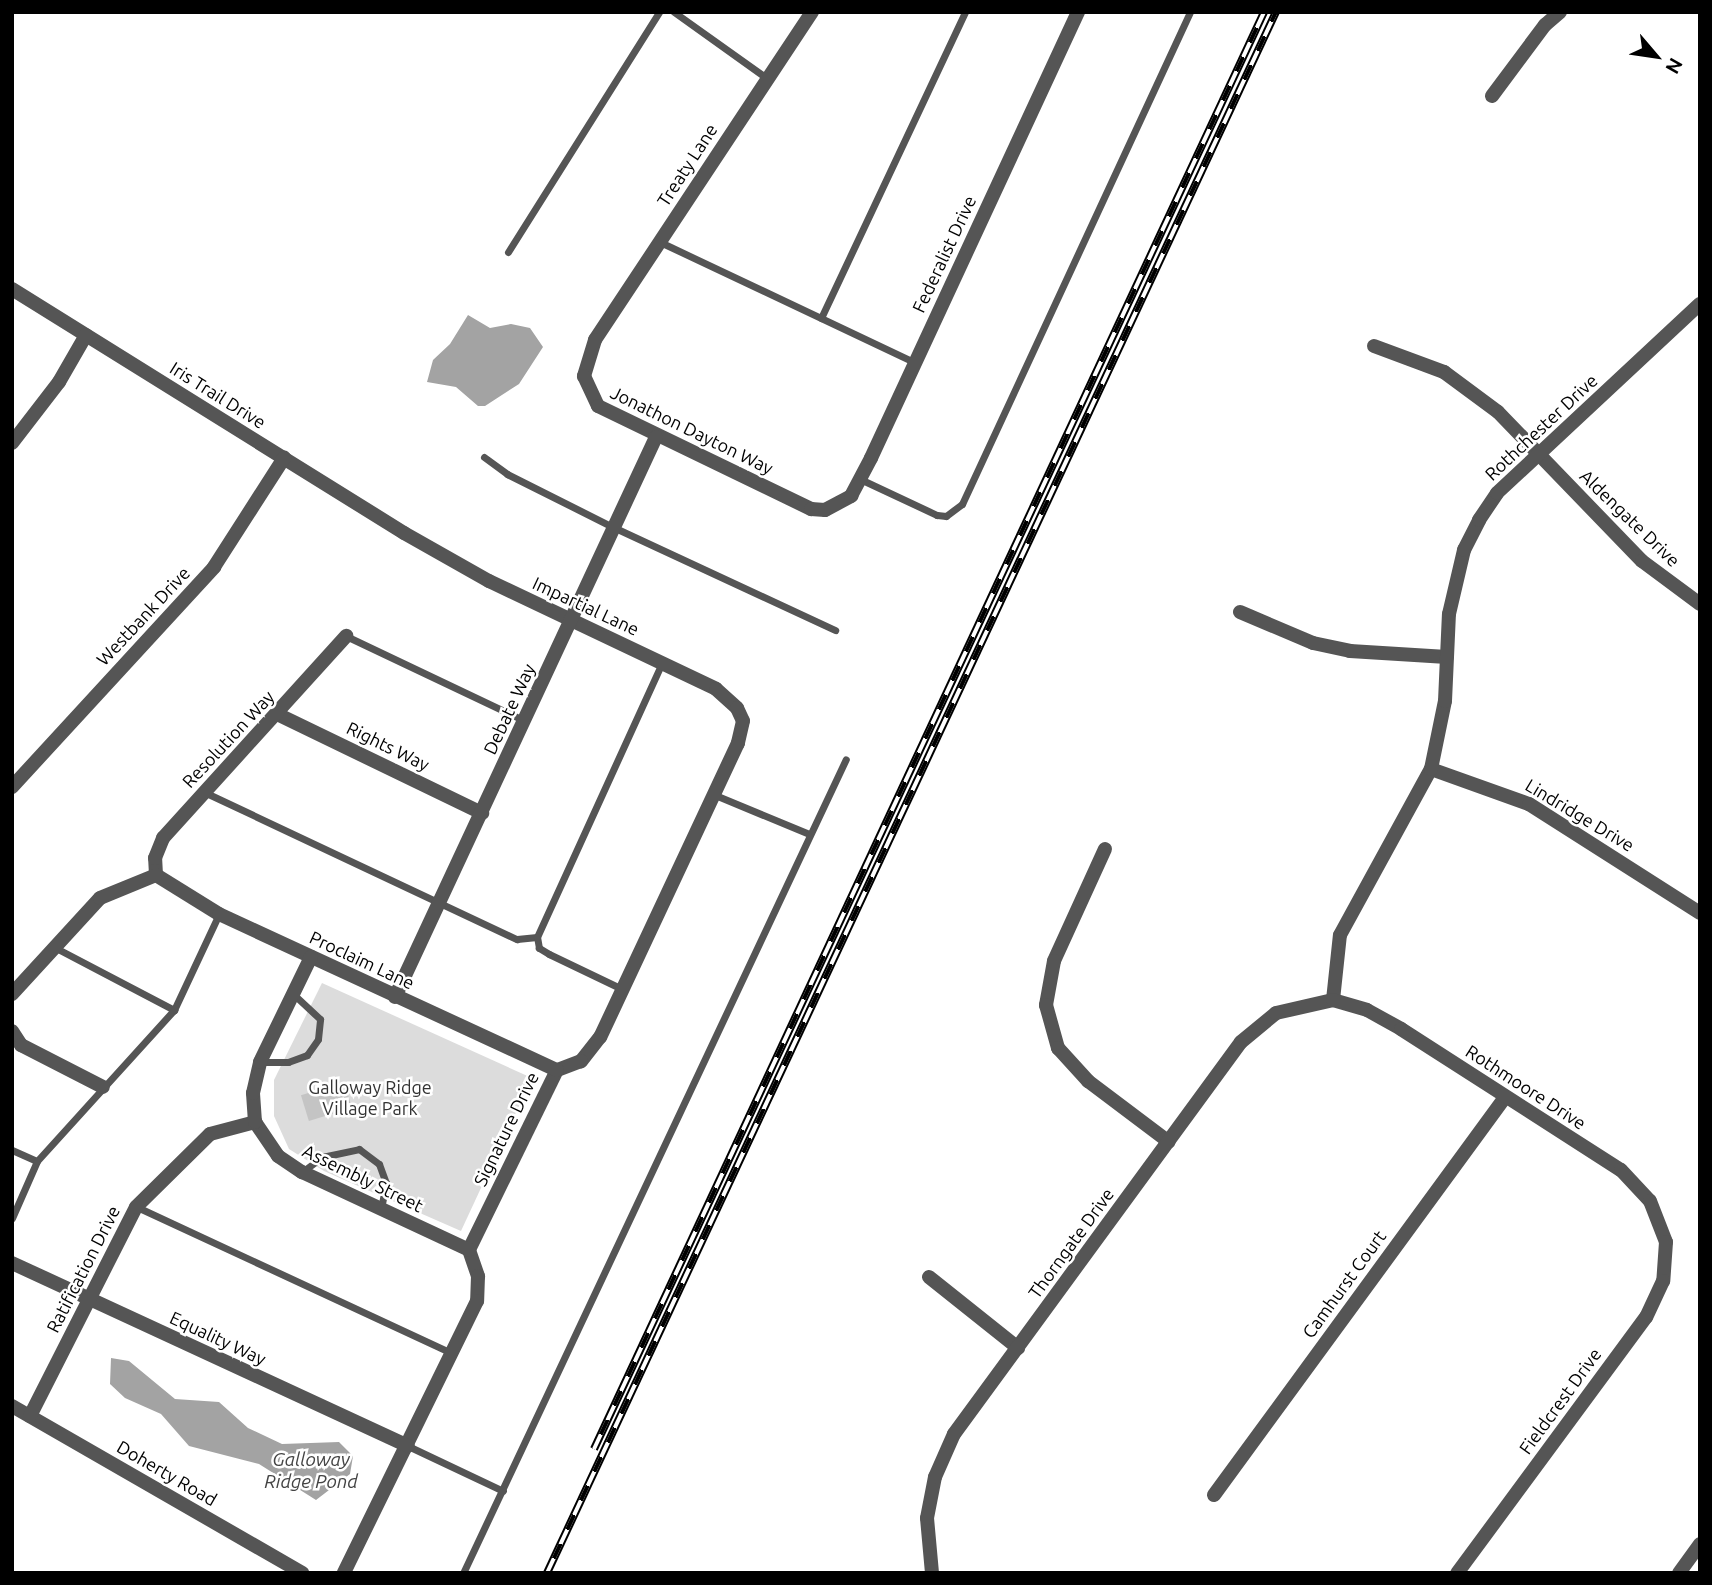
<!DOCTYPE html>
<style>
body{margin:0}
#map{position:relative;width:1712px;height:1585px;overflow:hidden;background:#fff;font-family:Ubuntu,sans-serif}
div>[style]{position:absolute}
.green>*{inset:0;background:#dcdcdc}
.water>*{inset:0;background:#a3a3a3}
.building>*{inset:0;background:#c4c4c4;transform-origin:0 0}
.service>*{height:7px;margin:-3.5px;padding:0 3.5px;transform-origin:3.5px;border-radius:3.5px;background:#555}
.minor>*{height:14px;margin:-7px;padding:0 7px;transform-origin:7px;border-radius:7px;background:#555}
.rail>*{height:8px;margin-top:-4px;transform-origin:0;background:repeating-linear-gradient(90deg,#fff 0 16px,#000 0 32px);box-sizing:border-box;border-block:2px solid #000}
span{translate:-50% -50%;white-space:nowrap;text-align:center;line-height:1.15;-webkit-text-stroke:5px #fff;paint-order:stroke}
.street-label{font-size:18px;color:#000}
.park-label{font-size:18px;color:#333}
.water-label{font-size:19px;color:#444;font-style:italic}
.frame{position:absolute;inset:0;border:14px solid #000;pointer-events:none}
.north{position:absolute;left:1621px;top:21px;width:70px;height:70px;-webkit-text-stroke:5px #fff;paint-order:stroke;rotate:119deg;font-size:19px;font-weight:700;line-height:28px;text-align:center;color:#000}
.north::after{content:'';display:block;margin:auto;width:24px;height:32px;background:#000;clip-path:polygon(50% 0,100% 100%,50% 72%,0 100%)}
</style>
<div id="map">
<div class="green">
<i style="clip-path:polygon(322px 983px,532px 1078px,461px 1231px,324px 1171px,289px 1149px,274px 1116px,274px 1080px)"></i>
</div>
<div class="water">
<i style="clip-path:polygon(468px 315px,490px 328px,511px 324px,530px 328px,543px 347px,519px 384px,485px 406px,478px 406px,456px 387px,427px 382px,433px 360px,450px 344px)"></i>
<i style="clip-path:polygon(111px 1358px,129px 1361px,175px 1399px,219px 1402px,248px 1428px,282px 1444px,339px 1442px,353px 1456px,350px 1474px,316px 1500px,259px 1464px,189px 1446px,161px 1414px,125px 1398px,110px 1384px)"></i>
</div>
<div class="building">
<i style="left:344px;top:1082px;width:27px;height:45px;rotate:73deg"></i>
</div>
<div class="service">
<i style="left:674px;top:12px;width:115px;rotate:35.5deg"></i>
<i style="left:660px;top:242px;width:281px;rotate:25.3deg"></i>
<i style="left:508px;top:252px;width:284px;rotate:-57.8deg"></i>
<i style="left:821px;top:318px;width:338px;rotate:-64.8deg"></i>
<i style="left:484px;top:457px;width:29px;rotate:36deg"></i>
<i style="left:507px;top:474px;width:119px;rotate:26.6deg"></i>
<i style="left:613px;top:527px;width:245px;rotate:24.9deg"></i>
<i style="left:860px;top:479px;width:85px;rotate:25.1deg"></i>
<i style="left:937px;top:515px;width:9px;rotate:6deg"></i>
<i style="left:946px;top:516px;width:20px;rotate:-37deg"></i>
<i style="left:962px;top:504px;width:542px;rotate:-65.14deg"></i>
<i style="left:346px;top:636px;width:198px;rotate:25.4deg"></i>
<i style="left:204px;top:792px;width:346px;rotate:25.2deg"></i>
<i style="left:517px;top:939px;width:20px;rotate:-6deg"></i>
<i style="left:715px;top:795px;width:102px;rotate:22.5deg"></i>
<i style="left:54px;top:947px;width:136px;rotate:27.7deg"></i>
<i style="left:622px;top:989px;width:81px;rotate:-154.4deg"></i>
<i style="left:549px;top:954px;width:12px;rotate:-149deg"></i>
<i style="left:539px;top:948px;width:11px;rotate:-100deg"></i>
<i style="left:537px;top:937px;width:301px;rotate:-65.5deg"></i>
<i style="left:260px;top:1062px;width:28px"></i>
<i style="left:288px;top:1062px;width:20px;rotate:-20deg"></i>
<i style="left:307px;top:1055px;width:19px;rotate:-55deg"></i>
<i style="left:318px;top:1039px;width:20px;rotate:-84deg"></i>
<i style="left:320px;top:1019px;width:37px;rotate:-137deg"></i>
<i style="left:12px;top:1150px;width:27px;rotate:24deg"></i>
<i style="left:302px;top:1172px;width:25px;rotate:-37deg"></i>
<i style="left:322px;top:1157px;width:38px;rotate:-12deg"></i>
<i style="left:359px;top:1149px;width:25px;rotate:37deg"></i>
<i style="left:379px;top:1164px;width:20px;rotate:70deg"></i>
<i style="left:386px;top:1183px;width:25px;rotate:101deg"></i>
<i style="left:137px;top:1207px;width:347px;rotate:24.9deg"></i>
<i style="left:12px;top:1218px;width:62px;rotate:-66.3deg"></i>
<i style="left:37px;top:1161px;width:204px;rotate:-47.8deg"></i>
<i style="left:174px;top:1010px;width:106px;rotate:-64.9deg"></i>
<i style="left:408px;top:1446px;width:105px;rotate:25.3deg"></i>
<i style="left:464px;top:1571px;width:897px;rotate:-64.81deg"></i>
</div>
<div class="minor">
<i style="left:812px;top:12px;width:393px;rotate:123.5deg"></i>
<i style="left:595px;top:340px;width:38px;rotate:107deg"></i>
<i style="left:584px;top:376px;width:33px;rotate:65deg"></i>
<i style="left:598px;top:406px;width:237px;rotate:25.8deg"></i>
<i style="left:811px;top:509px;width:14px;rotate:4deg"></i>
<i style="left:825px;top:510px;width:30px;rotate:-28deg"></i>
<i style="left:851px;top:496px;width:43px;rotate:-62.2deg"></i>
<i style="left:871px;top:458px;width:492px;rotate:-65.1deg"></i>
<i style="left:1492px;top:96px;width:89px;rotate:-53.3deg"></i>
<i style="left:1545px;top:25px;width:20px;rotate:-41deg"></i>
<i style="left:12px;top:289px;width:462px;rotate:31.9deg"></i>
<i style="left:404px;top:533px;width:98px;rotate:29.5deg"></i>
<i style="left:489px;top:581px;width:251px;rotate:25.4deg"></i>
<i style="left:716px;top:689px;width:28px;rotate:42deg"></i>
<i style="left:737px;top:708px;width:14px;rotate:65deg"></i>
<i style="left:743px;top:721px;width:23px;rotate:103deg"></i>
<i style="left:738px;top:743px;width:325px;rotate:115.1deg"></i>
<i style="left:600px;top:1037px;width:31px;rotate:128deg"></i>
<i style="left:581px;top:1061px;width:26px;rotate:159deg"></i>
<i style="left:557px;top:1070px;width:200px;rotate:116.1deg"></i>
<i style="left:469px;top:1250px;width:28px;rotate:71deg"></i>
<i style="left:478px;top:1276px;width:25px;rotate:92deg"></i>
<i style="left:477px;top:1301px;width:303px;rotate:116.1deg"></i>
<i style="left:1374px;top:346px;width:75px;rotate:20.4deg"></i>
<i style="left:1444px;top:372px;width:67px;rotate:36.5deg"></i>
<i style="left:1498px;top:412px;width:207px;rotate:46deg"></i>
<i style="left:1642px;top:561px;width:72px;rotate:36.6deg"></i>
<i style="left:12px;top:443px;width:77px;rotate:-52.4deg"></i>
<i style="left:59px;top:382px;width:54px;rotate:-60.1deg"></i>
<i style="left:1240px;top:612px;width:79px;rotate:23deg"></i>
<i style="left:1313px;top:643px;width:38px;rotate:12deg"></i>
<i style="left:1350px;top:651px;width:97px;rotate:3.5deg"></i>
<i style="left:277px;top:714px;width:228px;rotate:25.8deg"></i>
<i style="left:1431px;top:769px;width:104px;rotate:19.7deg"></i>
<i style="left:1529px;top:804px;width:203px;rotate:32.5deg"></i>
<i style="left:12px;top:787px;width:299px;rotate:-47.4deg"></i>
<i style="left:214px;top:567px;width:130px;rotate:-57.3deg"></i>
<i style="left:1105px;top:849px;width:123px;rotate:114.5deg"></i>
<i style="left:1054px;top:961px;width:45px;rotate:100.3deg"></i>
<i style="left:1046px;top:1005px;width:45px;rotate:74.4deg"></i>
<i style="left:1058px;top:1048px;width:45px;rotate:47.7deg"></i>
<i style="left:1088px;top:1081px;width:101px;rotate:37deg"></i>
<i style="left:156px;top:875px;width:74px;rotate:31.8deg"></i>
<i style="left:219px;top:914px;width:372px;rotate:24.8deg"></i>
<i style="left:156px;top:875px;width:17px;rotate:-93deg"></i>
<i style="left:155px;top:858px;width:22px;rotate:-68deg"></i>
<i style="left:163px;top:838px;width:273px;rotate:-47.8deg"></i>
<i style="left:12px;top:994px;width:130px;rotate:-47.5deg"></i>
<i style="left:100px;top:898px;width:61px;rotate:-22.3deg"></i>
<i style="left:395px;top:997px;width:618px;rotate:-65.01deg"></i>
<i style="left:1333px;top:1000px;width:65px;rotate:-83.9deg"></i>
<i style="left:1340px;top:935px;width:189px;rotate:-61.3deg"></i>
<i style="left:1431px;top:769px;width:69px;rotate:-78.4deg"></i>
<i style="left:1445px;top:701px;width:87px;rotate:-87.4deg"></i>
<i style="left:1449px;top:614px;width:66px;rotate:-76.8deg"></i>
<i style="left:1464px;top:550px;width:34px;rotate:-63deg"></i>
<i style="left:1479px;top:520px;width:32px;rotate:-56deg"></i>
<i style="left:1497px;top:493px;width:277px;rotate:-43deg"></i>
<i style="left:12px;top:1031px;width:17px;rotate:57deg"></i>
<i style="left:21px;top:1045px;width:92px;rotate:27.1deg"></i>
<i style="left:255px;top:1122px;width:41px;rotate:55.9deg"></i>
<i style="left:278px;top:1156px;width:29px;rotate:34deg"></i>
<i style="left:302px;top:1172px;width:184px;rotate:25deg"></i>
<i style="left:12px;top:1263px;width:436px;rotate:24.8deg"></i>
<i style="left:929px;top:1277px;width:114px;rotate:38.6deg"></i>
<i style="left:12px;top:1406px;width:335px;rotate:29.9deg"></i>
<i style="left:30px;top:1416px;width:234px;rotate:-63.1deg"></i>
<i style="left:136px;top:1207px;width:104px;rotate:-44.6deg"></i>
<i style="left:210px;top:1134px;width:47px;rotate:-14.9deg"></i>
<i style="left:255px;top:1122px;width:29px;rotate:-94deg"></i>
<i style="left:253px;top:1093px;width:32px;rotate:-77deg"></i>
<i style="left:260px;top:1062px;width:117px;rotate:-64.1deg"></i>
<i style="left:1214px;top:1495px;width:493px;rotate:-53.8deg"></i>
<i style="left:932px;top:1573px;width:55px;rotate:-95.2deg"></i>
<i style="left:927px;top:1518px;width:42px;rotate:-79deg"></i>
<i style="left:935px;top:1477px;width:47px;rotate:-66.2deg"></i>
<i style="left:954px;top:1434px;width:486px;rotate:-53.8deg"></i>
<i style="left:1241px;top:1042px;width:45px;rotate:-39.6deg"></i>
<i style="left:1276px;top:1013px;width:58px;rotate:-12.8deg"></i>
<i style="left:1333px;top:1000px;width:35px;rotate:16deg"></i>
<i style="left:1367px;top:1010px;width:39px;rotate:29deg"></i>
<i style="left:1401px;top:1029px;width:261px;rotate:32.7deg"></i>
<i style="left:1621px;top:1170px;width:42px;rotate:46.9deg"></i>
<i style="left:1650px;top:1201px;width:44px;rotate:68.7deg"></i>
<i style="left:1666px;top:1242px;width:39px;rotate:94deg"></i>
<i style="left:1663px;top:1281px;width:40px;rotate:115deg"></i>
<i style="left:1646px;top:1317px;width:318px;rotate:126.4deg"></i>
<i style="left:1679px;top:1573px;width:36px;rotate:-54deg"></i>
</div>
<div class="rail">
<i style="left:594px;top:1449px;width:1586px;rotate:-65deg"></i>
<i style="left:547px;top:1573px;width:1723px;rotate:-64.97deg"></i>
</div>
<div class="street-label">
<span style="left:687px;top:165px;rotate:-57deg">Treaty Lane</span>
<span style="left:944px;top:254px;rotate:-65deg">Federalist Drive</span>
<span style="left:218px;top:395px;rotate:32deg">Iris Trail Drive</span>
<span style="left:1541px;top:427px;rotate:-43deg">Rothchester Drive</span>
<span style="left:692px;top:430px;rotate:26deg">Jonathon Dayton Way</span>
<span style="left:1630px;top:518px;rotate:44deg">Aldengate Drive</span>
<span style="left:586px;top:606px;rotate:25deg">Impartial Lane</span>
<span style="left:143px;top:616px;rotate:-47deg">Westbank Drive</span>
<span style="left:509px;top:709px;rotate:-65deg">Debate Way</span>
<span style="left:228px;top:739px;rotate:-47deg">Resolution Way</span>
<span style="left:388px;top:746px;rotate:26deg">Rights Way</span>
<span style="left:1580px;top:815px;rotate:31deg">Lindridge Drive</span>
<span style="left:362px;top:960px;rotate:25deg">Proclaim Lane</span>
<span style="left:1526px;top:1087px;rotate:33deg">Rothmoore Drive</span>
<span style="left:506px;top:1129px;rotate:-64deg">Signature Drive</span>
<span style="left:363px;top:1178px;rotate:26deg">Assembly Street</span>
<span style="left:1071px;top:1243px;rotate:-54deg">Thorngate Drive</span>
<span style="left:83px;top:1269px;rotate:-63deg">Ratification Drive</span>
<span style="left:1344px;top:1284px;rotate:-54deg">Camhurst Court</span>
<span style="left:218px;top:1338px;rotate:25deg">Equality Way</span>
<span style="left:1560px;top:1401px;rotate:-54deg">Fieldcrest Drive</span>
<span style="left:167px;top:1473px;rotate:30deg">Doherty Road</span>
</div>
<div class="park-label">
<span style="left:370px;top:1098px">Galloway Ridge<br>Village Park</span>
</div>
<div class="water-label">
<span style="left:311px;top:1471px">Galloway<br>Ridge Pond</span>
</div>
<div class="frame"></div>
<div class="north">N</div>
</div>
